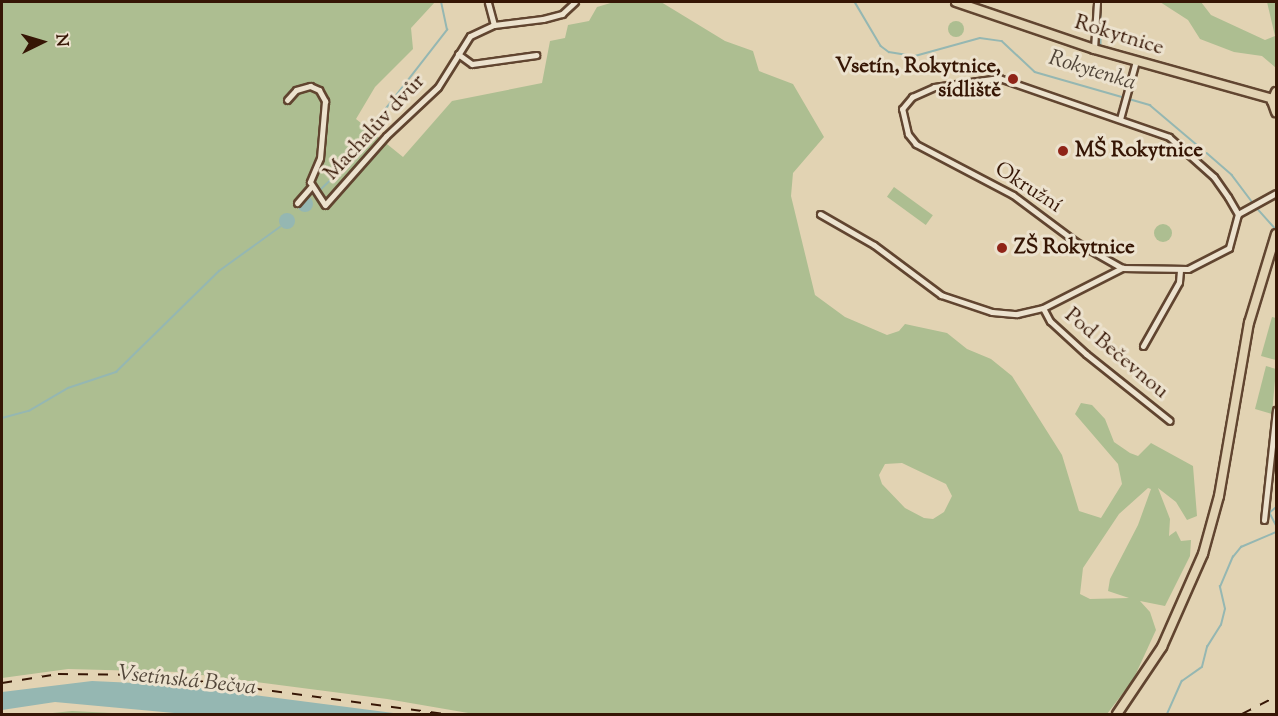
<!DOCTYPE html>
<meta charset="utf-8">
<style>
body{margin:0}
#map{position:relative;width:1278px;height:716px;overflow:hidden;background:#e2d3b3;font-family:"Sorts Mill Goudy",serif}
div>[style]{position:absolute}
.green>*{inset:0;background:#adbe91;transform-origin:0 0}
.round{border-radius:50%}
.water>*{inset:0;background:#95b7b2}
.stream>*{height:1.5px;margin:-0.75px;padding:0 0.75px;transform-origin:0.75px;border-radius:0.75px;background:#95b7b2}
.roads{filter:drop-shadow(2px 0 #614530) drop-shadow(-2px 0 #614530) drop-shadow(0 2px #614530) drop-shadow(0 -2px #614530)}
.street>*{height:5px;margin:-2.5px;padding:0 2.5px;transform-origin:2.5px;border-radius:2.5px;background:#ece2ce}
.primary>*{height:8px;margin:-4px;padding:0 4px;transform-origin:4px;border-radius:4px;background:#e2d3b3}
.rail>*{height:1.5px;margin-top:-0.75px;transform-origin:0;background:repeating-linear-gradient(90deg,#361605 0 10px,transparent 0 20px)}
.dots>*{width:16px;height:16px;translate:-50% -50%;box-sizing:border-box;border:3px solid #ece2ce;border-radius:50%}
span{translate:-50% -50%;white-space:nowrap;text-align:center;line-height:1.15;-webkit-text-stroke:6px #ece2ce;paint-order:stroke}
.street-label{font-size:21px;color:#361605}
.poi-label{font-size:21px;color:#361605;font-weight:700}
.right{translate:-100% -50%;text-align:right}
.left{translate:0 -50%;text-align:left}
.water-label{font-size:22px;color:#524639;font-style:italic}
.frame{position:absolute;inset:0;border:3px solid #361605;pointer-events:none}
.north{position:absolute;left:12px;top:12px;width:60px;height:60px;-webkit-text-stroke:4px #ece2ce;paint-order:stroke;rotate:85deg;font-size:16px;font-weight:700;line-height:24px;text-align:center;color:#361605}
.north::after{content:'';display:block;margin:auto;width:21px;height:27px;background:#361605;clip-path:polygon(50% 0,100% 100%,50% 72%,0 100%)}
</style>
<div id="map">
<div class="green">
<i style="clip-path:polygon(evenodd,2px 2px,435px 2px,411px 28px,413px 49px,375px 87px,356px 119px,403px 157px,452px 101px,542px 83px,550px 41px,565px 38px,568px 25px,589px 21px,597px 7px,614px 2px,661px 2px,725px 41px,753px 51px,759px 71px,793px 84px,824px 137px,793px 173px,791px 196px,815px 295px,845px 317px,887px 335px,899px 331px,905px 324px,947px 333px,967px 349px,991px 359px,1012px 376px,1062px 455px,1079px 511px,1101px 518px,1122px 484px,1118px 464px,1075px 414px,1081px 403px,1092px 405px,1105px 419px,1114px 442px,1130px 453px,1138px 456px,1151px 443px,1193px 466px,1197px 516px,1187px 520px,1176px 502px,1158px 488px,1170px 519px,1169px 536px,1176px 531px,1181px 541px,1191px 540px,1190px 556px,1165px 606px,1140px 601px,1150px 612px,1156px 630px,1133px 680px,1107px 714px,474px 714px,387px 699px,179px 672px,68px 669px,2px 678px,2px 2px,902px 463px,946px 484px,952px 496px,944px 512px,933px 519px,924px 518px,905px 508px,882px 484px,879px 475px,885px 464px,902px 463px,2px 2px,1148px 488px,1151px 489px,1138px 525px,1110px 579px,1108px 591px,1129px 598px,1090px 599px,1080px 594px,1083px 568px,1119px 514px,1148px 488px)"></i>
<i style="clip-path:polygon(1160px 2px,1201px 2px,1211px 15px,1265px 40px,1275px 36px,1267px 2px,1276px 2px,1276px 68px,1262px 56px,1234px 52px,1200px 39px,1188px 20px)"></i>
<i class="round" style="left:948px;top:21px;width:16px;height:16px"></i>
<i style="left:894px;top:187px;width:48px;height:12px;rotate:36deg"></i>
<i class="round" style="left:1154px;top:224px;width:18px;height:18px"></i>
<i style="clip-path:polygon(1272px 317px,1276px 318px,1276px 360px,1261px 356px)"></i>
<i style="clip-path:polygon(1266px 366px,1276px 369px,1272px 414px,1255px 409px)"></i>
<i style="clip-path:polygon(72px 711px,132px 714px,43px 714px)"></i>
</div>
<div class="water">
<i class="round" style="left:297px;top:196px;width:16px;height:16px"></i>
<i class="round" style="left:279px;top:213px;width:16px;height:16px"></i>
<i style="clip-path:polygon(92px 681px,178px 685px,401px 714px,185px 714px,55px 702px,2px 710px,2px 692px)"></i>
</div>
<div class="stream">
<i style="left:855px;top:2px;width:51px;rotate:59.4deg"></i>
<i style="left:881px;top:46px;width:10px;rotate:37deg"></i>
<i style="left:889px;top:52px;width:26px;rotate:9deg"></i>
<i style="left:915px;top:56px;width:67px;rotate:-15.5deg"></i>
<i style="left:980px;top:38px;width:22px;rotate:8deg"></i>
<i style="left:1002px;top:41px;width:45px;rotate:43.2deg"></i>
<i style="left:1035px;top:72px;width:120px;rotate:16deg"></i>
<i style="left:1150px;top:105px;width:68px;rotate:40.2deg"></i>
<i style="left:1101px;top:2px;width:42px;rotate:90deg"></i>
<i style="left:1207px;top:153px;width:33px;rotate:41deg"></i>
<i style="left:1232px;top:175px;width:35px;rotate:53deg"></i>
<i style="left:319px;top:191px;width:59px;rotate:-43.6deg"></i>
<i style="left:362px;top:150px;width:45px;rotate:-60.6deg"></i>
<i style="left:384px;top:111px;width:103px;rotate:-52.1deg"></i>
<i style="left:447px;top:30px;width:29px;rotate:-102deg"></i>
<i style="left:1256px;top:207px;width:30px;rotate:48deg"></i>
<i style="left:2px;top:418px;width:28px;rotate:-15deg"></i>
<i style="left:29px;top:411px;width:45px;rotate:-30.5deg"></i>
<i style="left:68px;top:388px;width:51px;rotate:-18.4deg"></i>
<i style="left:116px;top:372px;width:144px;rotate:-44.4deg"></i>
<i style="left:219px;top:271px;width:75px;rotate:-35.8deg"></i>
<i style="left:1276px;top:508px;width:8px;rotate:140deg"></i>
<i style="left:1270px;top:513px;width:13px;rotate:63deg"></i>
<i style="left:1167px;top:714px;width:36px;rotate:-66deg"></i>
<i style="left:1182px;top:681px;width:24px;rotate:-35deg"></i>
<i style="left:1202px;top:667px;width:21px;rotate:-76deg"></i>
<i style="left:1207px;top:647px;width:26px;rotate:-58deg"></i>
<i style="left:1221px;top:625px;width:16px;rotate:-76deg"></i>
<i style="left:1225px;top:609px;width:23px;rotate:-103deg"></i>
<i style="left:1220px;top:587px;width:33px;rotate:-67deg"></i>
<i style="left:1233px;top:557px;width:13px;rotate:-51deg"></i>
<i style="left:1241px;top:547px;width:38px;rotate:-23deg"></i>
</div>
<div class="roads">
<div class="street">
<i style="left:494px;top:25px;width:49px;rotate:-7deg"></i>
<i style="left:543px;top:19px;width:20px;rotate:-15deg"></i>
<i style="left:562px;top:14px;width:18px;rotate:-43deg"></i>
<i style="left:1094px;top:49px;width:47px;rotate:-86.3deg"></i>
<i style="left:458px;top:54px;width:17px;rotate:36deg"></i>
<i style="left:472px;top:64px;width:65px;rotate:-8deg"></i>
<i style="left:999px;top:78px;width:180px;rotate:19.1deg"></i>
<i style="left:1169px;top:137px;width:60px;rotate:41.6deg"></i>
<i style="left:1214px;top:177px;width:24px;rotate:55deg"></i>
<i style="left:1228px;top:197px;width:20px;rotate:60deg"></i>
<i style="left:1238px;top:214px;width:35px;rotate:105deg"></i>
<i style="left:1229px;top:248px;width:46px;rotate:152.9deg"></i>
<i style="left:1188px;top:269px;width:66px;rotate:-179.1deg"></i>
<i style="left:1122px;top:268px;width:53px;rotate:-150.5deg"></i>
<i style="left:1076px;top:242px;width:79px;rotate:-143.3deg"></i>
<i style="left:1013px;top:195px;width:110px;rotate:-152.3deg"></i>
<i style="left:916px;top:144px;width:13px;rotate:-129deg"></i>
<i style="left:908px;top:134px;width:26px;rotate:-103deg"></i>
<i style="left:902px;top:109px;width:16px;rotate:-50deg"></i>
<i style="left:912px;top:97px;width:24px;rotate:-24deg"></i>
<i style="left:934px;top:87px;width:66px;rotate:-7.9deg"></i>
<i style="left:287px;top:100px;width:13px;rotate:-48deg"></i>
<i style="left:296px;top:90px;width:15px;rotate:-16deg"></i>
<i style="left:310px;top:86px;width:10px;rotate:24deg"></i>
<i style="left:319px;top:90px;width:13px;rotate:61deg"></i>
<i style="left:325px;top:101px;width:57px;rotate:95deg"></i>
<i style="left:320px;top:158px;width:26px;rotate:113deg"></i>
<i style="left:310px;top:182px;width:27px;rotate:57deg"></i>
<i style="left:325px;top:205px;width:92px;rotate:-48.5deg"></i>
<i style="left:386px;top:136px;width:71px;rotate:-43.3deg"></i>
<i style="left:438px;top:87px;width:60px;rotate:-57.9deg"></i>
<i style="left:470px;top:36px;width:26px;rotate:-25deg"></i>
<i style="left:494px;top:25px;width:24px;rotate:-105deg"></i>
<i style="left:1120px;top:119px;width:60px;rotate:-74.6deg"></i>
<i style="left:297px;top:203px;width:21px;rotate:-49deg"></i>
<i style="left:820px;top:214px;width:62px;rotate:29.9deg"></i>
<i style="left:874px;top:245px;width:84px;rotate:36.7deg"></i>
<i style="left:941px;top:295px;width:54px;rotate:18.4deg"></i>
<i style="left:992px;top:312px;width:25px;rotate:5deg"></i>
<i style="left:1017px;top:314px;width:27px;rotate:-13deg"></i>
<i style="left:1043px;top:308px;width:89px;rotate:-26.9deg"></i>
<i style="left:1238px;top:214px;width:43px;rotate:-28.9deg"></i>
<i style="left:1043px;top:308px;width:15px;rotate:62deg"></i>
<i style="left:1050px;top:321px;width:49px;rotate:42.5deg"></i>
<i style="left:1086px;top:354px;width:107px;rotate:38.6deg"></i>
<i style="left:1143px;top:346px;width:73px;rotate:-60.6deg"></i>
<i style="left:1179px;top:282px;width:11px;rotate:-85deg"></i>
<i style="left:1264px;top:520px;width:111px;rotate:-83.8deg"></i>
</div>
<div class="primary">
<i style="left:956px;top:2px;width:146px;rotate:18.8deg"></i>
<i style="left:1094px;top:49px;width:186px;rotate:15.6deg"></i>
<i style="left:1276px;top:92px;width:10px;rotate:114deg"></i>
<i style="left:1272px;top:101px;width:12px;rotate:70deg"></i>
<i style="left:1117px;top:714px;width:81px;rotate:-56.1deg"></i>
<i style="left:1162px;top:647px;width:102px;rotate:-66.2deg"></i>
<i style="left:1203px;top:554px;width:60px;rotate:-74.6deg"></i>
<i style="left:1219px;top:496px;width:176px;rotate:-80.2deg"></i>
<i style="left:1249px;top:323px;width:93px;rotate:-73.1deg"></i>
</div>
</div>
<div class="rail">
<i style="left:2px;top:683px;width:57px;rotate:-9.1deg"></i>
<i style="left:58px;top:674px;width:95px;rotate:0.6deg"></i>
<i style="left:153px;top:675px;width:296px;rotate:7.6deg"></i>
<i style="left:1242px;top:714px;width:38px;rotate:-27deg"></i>
</div>
<div class="dots">
<i style="left:1013px;top:79px;background:#8f2418"></i>
<i style="left:1063px;top:151px;background:#8f2418"></i>
<i style="left:1002px;top:248px;background:#8f2418"></i>
</div>
<div class="street-label">
<span style="left:1119px;top:36px;rotate:17deg">Rokytnice</span>
<span style="left:375px;top:128px;rotate:-47deg">Machalův dvůr</span>
<span style="left:1028px;top:188px;rotate:33deg">Okružní</span>
<span style="left:1116px;top:354px;rotate:40deg">Pod Bečevnou</span>
</div>
<div class="poi-label">
<span class="right" style="left:1001px;top:79px">Vsetín, Rokytnice,<br>sídliště</span>
<span class="left" style="left:1075px;top:151px">MŠ Rokytnice</span>
<span class="left" style="left:1014px;top:248px">ZŠ Rokytnice</span>
</div>
<div class="water-label">
<span style="left:1092px;top:72px;rotate:17deg">Rokytenka</span>
<span style="left:187px;top:682px;rotate:6deg">Vsetínská Bečva</span>
</div>
<div class="frame"></div>
<div class="north">N</div>
</div>
